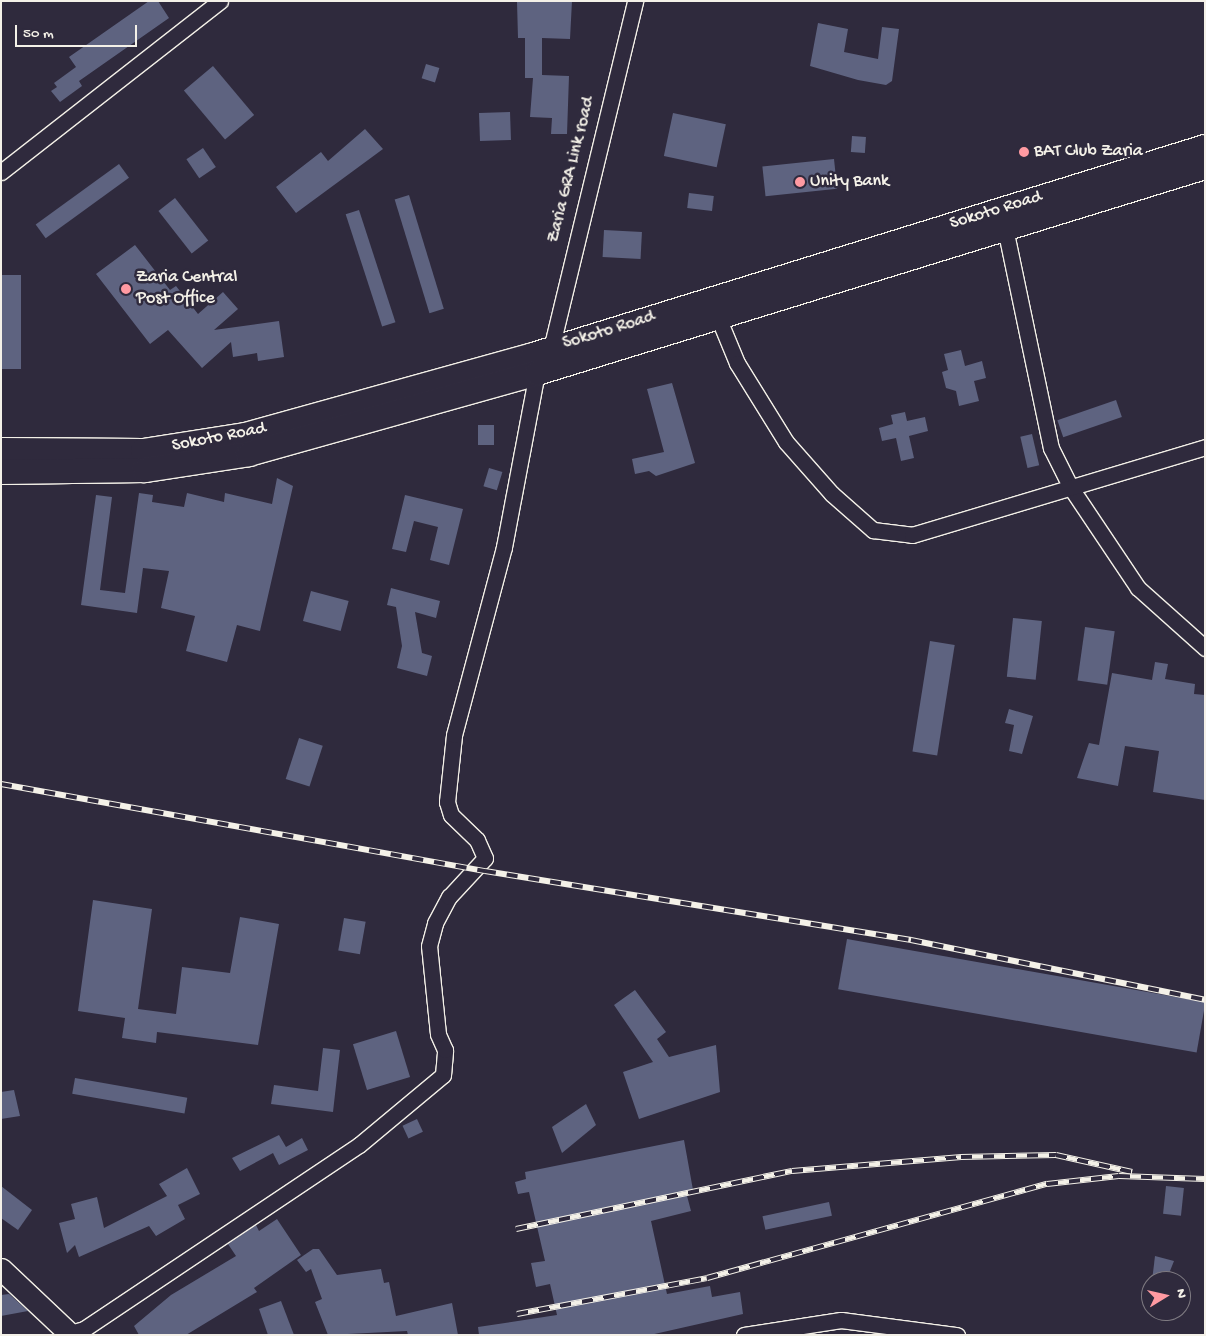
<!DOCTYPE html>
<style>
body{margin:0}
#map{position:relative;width:1206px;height:1336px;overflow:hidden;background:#2f2a3d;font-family:"Gochi Hand",sans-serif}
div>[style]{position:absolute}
.building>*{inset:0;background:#5e6380;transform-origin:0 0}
.roads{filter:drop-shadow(1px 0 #f4f1e8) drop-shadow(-1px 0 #f4f1e8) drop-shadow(0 1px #f4f1e8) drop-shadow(0 -1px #f4f1e8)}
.street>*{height:15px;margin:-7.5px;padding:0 7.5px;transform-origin:7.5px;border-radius:7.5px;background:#2f2a3d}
.secondary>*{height:21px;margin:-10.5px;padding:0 10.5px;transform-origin:10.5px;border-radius:10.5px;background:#2f2a3d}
.primary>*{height:24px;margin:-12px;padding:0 12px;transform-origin:12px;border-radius:12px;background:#2f2a3d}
.rail>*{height:5.5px;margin-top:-2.75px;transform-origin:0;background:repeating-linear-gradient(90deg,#2f2a3d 0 11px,#f4f1e8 0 22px);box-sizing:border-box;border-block:1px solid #f4f1e8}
.dots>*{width:14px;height:14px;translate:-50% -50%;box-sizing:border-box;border:2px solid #2f2a3d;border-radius:50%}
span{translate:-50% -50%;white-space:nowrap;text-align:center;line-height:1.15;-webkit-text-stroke:5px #2f2a3d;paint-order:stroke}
.poi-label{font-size:18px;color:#f4f1e8}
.left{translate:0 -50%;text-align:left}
.street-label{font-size:18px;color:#f4f1e8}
.frame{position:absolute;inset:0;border:2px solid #f4f1e8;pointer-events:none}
.north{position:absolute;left:1141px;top:1271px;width:50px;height:50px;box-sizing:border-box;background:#2f2a3d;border:1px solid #7e7a81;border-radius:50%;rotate:81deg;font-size:14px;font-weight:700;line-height:20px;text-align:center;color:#f4f1e8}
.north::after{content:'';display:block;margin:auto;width:18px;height:22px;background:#ff9aa2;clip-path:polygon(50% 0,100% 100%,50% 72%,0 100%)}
.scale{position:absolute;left:15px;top:25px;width:122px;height:22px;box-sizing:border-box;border:2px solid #f4f1e8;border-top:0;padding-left:6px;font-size:15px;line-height:18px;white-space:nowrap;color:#f4f1e8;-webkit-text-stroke:4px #2f2a3d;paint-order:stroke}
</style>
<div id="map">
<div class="building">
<i style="clip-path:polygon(149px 1px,158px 1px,169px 18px,79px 81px,82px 86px,60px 102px,51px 91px,57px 87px,54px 83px,76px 67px,69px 57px)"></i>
<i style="clip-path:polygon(572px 1px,570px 39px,542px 38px,542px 75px,569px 76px,567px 134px,551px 134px,552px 118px,530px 117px,533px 78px,525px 78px,525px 38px,518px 38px,517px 2px)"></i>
<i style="clip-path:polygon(818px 23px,848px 29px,844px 52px,878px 59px,882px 27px,899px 29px,892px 81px,886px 85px,858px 80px,810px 66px)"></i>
<i style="left:426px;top:64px;width:14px;height:15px;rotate:17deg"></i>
<i style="left:213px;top:66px;width:64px;height:38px;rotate:50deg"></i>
<i style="left:510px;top:112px;width:28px;height:31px;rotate:88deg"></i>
<i style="left:673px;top:113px;width:54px;height:44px;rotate:12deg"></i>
<i style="clip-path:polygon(365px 129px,383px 149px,296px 213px,276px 187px,321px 152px,328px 161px)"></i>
<i style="left:852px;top:136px;width:14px;height:16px;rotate:4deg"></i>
<i style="left:203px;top:148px;width:23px;height:20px;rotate:56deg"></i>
<i style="left:834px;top:159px;width:30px;height:72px;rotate:84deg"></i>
<i style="left:119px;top:164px;width:17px;height:103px;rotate:54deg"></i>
<i style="left:689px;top:193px;width:25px;height:15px;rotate:7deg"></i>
<i style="left:409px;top:195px;width:119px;height:15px;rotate:73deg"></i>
<i style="left:175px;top:198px;width:54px;height:21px;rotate:52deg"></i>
<i style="left:359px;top:210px;width:118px;height:14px;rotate:72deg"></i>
<i style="left:604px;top:230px;width:38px;height:27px;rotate:3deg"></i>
<i style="clip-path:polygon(135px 245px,170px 290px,176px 286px,198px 314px,223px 292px,238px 309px,214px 330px,279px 321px,284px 357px,258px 361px,257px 353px,233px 357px,231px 342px,202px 368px,168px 330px,150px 344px,96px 274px)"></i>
<i style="left:1px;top:275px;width:20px;height:94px"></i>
<i style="clip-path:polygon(961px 350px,965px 366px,982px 361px,986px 378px,974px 381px,979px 401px,959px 406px,956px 391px,946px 388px,942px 372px,948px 370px,944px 354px)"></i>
<i style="clip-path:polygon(672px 383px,695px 463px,656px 476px,649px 471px,635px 474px,632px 459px,664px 452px,647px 389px)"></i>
<i style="left:1116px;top:400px;width:18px;height:62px;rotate:71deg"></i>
<i style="clip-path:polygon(905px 412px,907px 421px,925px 417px,928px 431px,909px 436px,914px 458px,901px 461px,896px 438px,882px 441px,879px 428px,893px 424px,891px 415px)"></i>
<i style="left:478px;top:425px;width:16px;height:20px"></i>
<i style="left:1032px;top:434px;width:32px;height:12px;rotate:77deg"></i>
<i style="left:489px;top:468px;width:14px;height:19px;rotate:17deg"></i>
<i style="clip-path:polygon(277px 478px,293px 486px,260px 631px,237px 625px,227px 662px,186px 651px,195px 616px,161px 608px,169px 571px,143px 568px,137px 613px,81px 605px,96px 495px,112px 497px,100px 590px,125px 593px,139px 493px,153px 495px,152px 502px,184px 507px,187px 493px,224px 502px,225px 493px,272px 504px)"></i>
<i style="clip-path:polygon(405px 495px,463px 509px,449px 565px,430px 560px,438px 527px,414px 521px,406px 552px,392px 549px)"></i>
<i style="clip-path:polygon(391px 588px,440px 601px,436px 618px,415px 612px,422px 653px,432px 656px,427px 676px,397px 668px,402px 646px,396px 607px,387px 605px)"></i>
<i style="left:311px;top:591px;width:39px;height:31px;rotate:15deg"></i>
<i style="left:1013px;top:618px;width:29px;height:59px;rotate:6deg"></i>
<i style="left:1085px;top:627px;width:30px;height:54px;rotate:8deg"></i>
<i style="left:930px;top:641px;width:25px;height:112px;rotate:9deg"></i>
<i style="clip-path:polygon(1155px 662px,1168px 664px,1165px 679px,1195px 684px,1194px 694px,1205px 695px,1205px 800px,1153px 792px,1159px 751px,1125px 746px,1118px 786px,1077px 778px,1089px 743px,1099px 745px,1112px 673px,1152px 680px)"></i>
<i style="clip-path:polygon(1009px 709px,1033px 716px,1022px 754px,1009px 751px,1014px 725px,1005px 723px)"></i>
<i style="left:299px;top:738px;width:25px;height:43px;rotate:18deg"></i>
<i style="clip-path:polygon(93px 900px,152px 909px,138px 1009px,176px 1014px,182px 967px,230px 973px,240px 917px,279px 924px,258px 1045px,157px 1032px,156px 1043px,122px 1038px,125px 1018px,78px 1011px)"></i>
<i style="left:344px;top:918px;width:22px;height:33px;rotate:10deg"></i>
<i style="left:847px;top:939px;width:364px;height:51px;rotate:10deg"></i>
<i style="clip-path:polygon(635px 990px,666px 1032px,657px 1039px,669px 1057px,716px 1045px,720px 1092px,639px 1119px,623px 1072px,653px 1062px,614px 1005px)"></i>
<i style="left:396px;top:1031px;width:48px;height:45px;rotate:73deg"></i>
<i style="clip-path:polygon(323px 1048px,340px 1050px,333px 1112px,271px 1104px,274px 1085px,318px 1091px)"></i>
<i style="left:75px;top:1078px;width:114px;height:16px;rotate:10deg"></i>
<i style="clip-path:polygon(14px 1090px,20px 1116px,1px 1119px,1px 1092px)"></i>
<i style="clip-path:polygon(586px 1104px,596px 1125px,562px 1153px,552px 1127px)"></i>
<i style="left:417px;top:1119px;width:14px;height:16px;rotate:65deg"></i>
<i style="clip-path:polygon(279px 1135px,286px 1147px,302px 1138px,308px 1150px,279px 1165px,273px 1153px,240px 1171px,232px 1158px)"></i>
<i style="clip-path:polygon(684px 1140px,693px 1190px,686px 1192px,691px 1211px,651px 1221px,667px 1294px,710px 1286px,712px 1297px,740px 1292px,743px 1314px,650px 1335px,479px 1335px,478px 1327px,557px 1315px,550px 1284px,536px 1287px,531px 1263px,545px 1261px,529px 1192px,518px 1194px,515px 1182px,526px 1179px,525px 1172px)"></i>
<i style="clip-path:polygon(187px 1168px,200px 1194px,178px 1205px,185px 1219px,156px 1236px,149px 1226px,79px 1257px,75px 1245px,67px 1253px,59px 1223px,75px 1219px,71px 1204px,97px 1197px,104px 1228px,167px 1196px,159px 1184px)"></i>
<i style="clip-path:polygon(1px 1186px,32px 1210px,18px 1230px,1px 1218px)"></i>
<i style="left:1166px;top:1186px;width:18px;height:28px;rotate:6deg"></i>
<i style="left:829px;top:1202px;width:14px;height:68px;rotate:78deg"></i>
<i style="clip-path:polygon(277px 1219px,301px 1255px,254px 1288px,257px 1292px,186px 1335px,139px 1335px,134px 1326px,171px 1295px,236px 1256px,228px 1244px,256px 1225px,259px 1231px)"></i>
<i style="clip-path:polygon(313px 1249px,319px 1249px,337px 1275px,381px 1269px,384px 1283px,389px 1282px,396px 1316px,452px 1303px,458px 1335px,408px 1335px,407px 1331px,328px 1335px,315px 1302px,322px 1299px,311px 1269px,306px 1272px,297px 1260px)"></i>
<i style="clip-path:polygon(1155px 1256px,1174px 1261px,1166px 1281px,1152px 1281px)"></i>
<i style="clip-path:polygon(9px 1294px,28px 1311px,1px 1316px,1px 1295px)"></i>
<i style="clip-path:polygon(281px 1301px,294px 1335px,268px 1335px,259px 1309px)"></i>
</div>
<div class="roads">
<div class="street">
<i style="left:1px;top:172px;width:278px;rotate:-38deg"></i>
<i style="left:1005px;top:228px;width:225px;rotate:78.2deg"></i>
<i style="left:1051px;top:448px;width:45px;rotate:63.4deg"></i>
<i style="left:1071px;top:488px;width:120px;rotate:56.2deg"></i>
<i style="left:1138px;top:588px;width:90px;rotate:41.8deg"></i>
<i style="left:718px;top:317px;width:50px;rotate:67.6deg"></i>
<i style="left:737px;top:363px;width:93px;rotate:58.2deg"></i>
<i style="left:786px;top:442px;width:69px;rotate:48.5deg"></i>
<i style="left:832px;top:494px;width:55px;rotate:41.3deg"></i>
<i style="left:873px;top:530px;width:39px;rotate:7deg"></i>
<i style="left:912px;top:535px;width:306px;rotate:-16.7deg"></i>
<i style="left:551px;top:349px;width:358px;rotate:-76.4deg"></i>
<i style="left:70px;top:1333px;width:15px;rotate:-16deg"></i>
<i style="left:84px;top:1329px;width:331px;rotate:-33.8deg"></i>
<i style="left:359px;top:1145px;width:109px;rotate:-39.8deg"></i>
<i style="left:443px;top:1075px;width:25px;rotate:-85deg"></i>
<i style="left:445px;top:1050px;width:17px;rotate:-114deg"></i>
<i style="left:438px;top:1034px;width:88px;rotate:-95.8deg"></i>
<i style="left:429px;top:946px;width:24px;rotate:-75deg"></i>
<i style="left:435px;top:923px;width:30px;rotate:-62deg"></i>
<i style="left:449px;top:897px;width:53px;rotate:-47.3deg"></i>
<i style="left:485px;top:858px;width:20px;rotate:-114deg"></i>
<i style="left:477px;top:840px;width:36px;rotate:-136deg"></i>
<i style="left:451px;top:815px;width:14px;rotate:-107deg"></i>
<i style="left:447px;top:802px;width:67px;rotate:-84deg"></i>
<i style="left:454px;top:735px;width:195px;rotate:-75.1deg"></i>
<i style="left:504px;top:547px;width:177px;rotate:-79.3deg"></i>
<i style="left:744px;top:1335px;width:98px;rotate:-8.8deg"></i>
<i style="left:841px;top:1320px;width:117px;rotate:7.4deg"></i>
</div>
<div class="secondary">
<i style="left:1px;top:1269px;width:96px;rotate:43.3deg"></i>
</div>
<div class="primary">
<i style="left:1px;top:450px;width:142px;rotate:0.4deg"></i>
<i style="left:143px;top:451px;width:103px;rotate:-8.9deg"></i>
<i style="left:245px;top:435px;width:299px;rotate:-15.5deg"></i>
<i style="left:533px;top:355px;width:703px;rotate:-17.2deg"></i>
<i style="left:1px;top:472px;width:144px;rotate:-0.8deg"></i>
<i style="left:145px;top:470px;width:105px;rotate:-8.7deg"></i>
<i style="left:249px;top:454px;width:299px;rotate:-15.7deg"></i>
<i style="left:537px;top:373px;width:699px;rotate:-17.14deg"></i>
</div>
</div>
<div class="rail">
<i style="left:1px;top:784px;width:492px;rotate:10.2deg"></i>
<i style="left:485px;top:871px;width:432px;rotate:9.2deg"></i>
<i style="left:911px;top:940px;width:300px;rotate:11.5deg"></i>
<i style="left:516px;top:1229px;width:282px;rotate:-11.9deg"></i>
<i style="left:792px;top:1171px;width:170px;rotate:-4.7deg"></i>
<i style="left:961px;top:1157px;width:95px;rotate:-1.2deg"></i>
<i style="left:1056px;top:1155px;width:78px;rotate:12.6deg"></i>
<i style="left:517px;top:1314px;width:193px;rotate:-10.7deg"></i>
<i style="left:707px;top:1278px;width:353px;rotate:-15.5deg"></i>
<i style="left:1047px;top:1184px;width:72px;rotate:-6.3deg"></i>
<i style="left:1119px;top:1176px;width:86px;rotate:2deg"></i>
</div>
<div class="dots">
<i style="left:1024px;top:152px;background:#ff9aa2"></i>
<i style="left:800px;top:182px;background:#ff9aa2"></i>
<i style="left:126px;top:289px;background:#ff9aa2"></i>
</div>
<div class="poi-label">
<span class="left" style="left:1034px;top:152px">BAT Club Zaria</span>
<span class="left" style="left:810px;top:182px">Unity Bank</span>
<span class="left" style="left:136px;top:289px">Zaria Central<br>Post Office</span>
</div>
<div class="street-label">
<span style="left:572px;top:170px;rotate:-76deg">Zaria GRA Link road</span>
<span style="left:996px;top:211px;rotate:-17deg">Sokoto Road</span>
<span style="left:609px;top:331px;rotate:-17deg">Sokoto Road</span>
<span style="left:219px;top:438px;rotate:-11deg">Sokoto Road</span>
</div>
<div class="frame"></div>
<div class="north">N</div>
<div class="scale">50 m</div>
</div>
